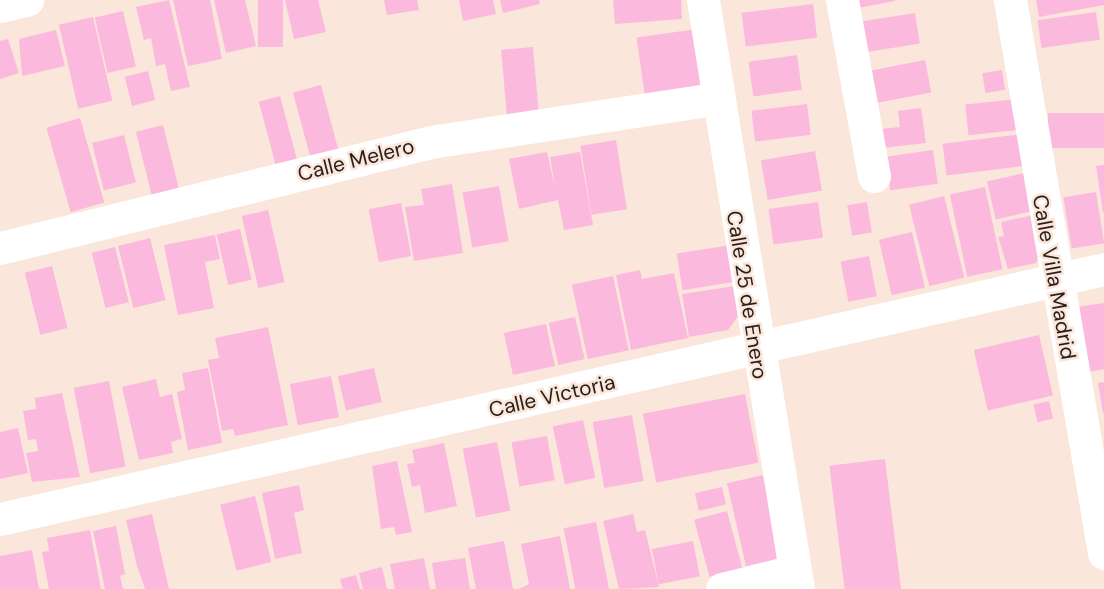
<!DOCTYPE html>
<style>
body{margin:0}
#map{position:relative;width:1104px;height:589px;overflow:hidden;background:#fbe6db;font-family:"DM Sans",sans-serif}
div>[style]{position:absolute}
.building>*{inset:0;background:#fcb9de;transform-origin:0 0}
.street>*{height:33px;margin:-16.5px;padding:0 16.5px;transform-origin:16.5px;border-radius:16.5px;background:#fff}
span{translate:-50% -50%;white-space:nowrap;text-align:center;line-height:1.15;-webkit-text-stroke:5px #fbe6db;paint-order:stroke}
.street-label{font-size:21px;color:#271e19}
</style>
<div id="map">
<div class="building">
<i style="clip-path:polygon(169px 0,190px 87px,171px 91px,165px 64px,156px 66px,151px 38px,144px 40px,136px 7px)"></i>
<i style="clip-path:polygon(173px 0,210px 0,222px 59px,188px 66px)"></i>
<i style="clip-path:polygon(214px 0,245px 0,256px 46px,226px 53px)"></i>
<i style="left:258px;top:0;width:25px;height:47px"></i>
<i style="clip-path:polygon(285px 0,318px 0,326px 32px,294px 39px)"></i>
<i style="clip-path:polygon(384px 0,417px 0,419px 10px,387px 15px)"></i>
<i style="clip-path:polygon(459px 0,493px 0,496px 14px,463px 21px)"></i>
<i style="clip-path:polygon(500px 0,539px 0,540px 4px,503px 13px)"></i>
<i style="clip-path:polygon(613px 0,681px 0,682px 19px,615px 24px)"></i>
<i style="clip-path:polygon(856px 0,895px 0,895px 1px,858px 8px)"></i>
<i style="clip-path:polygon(1036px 0,1104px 0,1104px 5px,1039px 17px)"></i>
<i style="left:813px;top:4px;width:34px;height:72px;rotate:83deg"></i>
<i style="left:123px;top:11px;width:57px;height:29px;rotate:77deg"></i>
<i style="left:1096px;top:12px;width:28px;height:59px;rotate:82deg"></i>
<i style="left:915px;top:13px;width:31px;height:58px;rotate:81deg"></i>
<i style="left:93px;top:17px;width:86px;height:35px;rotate:77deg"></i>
<i style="left:697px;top:29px;width:64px;height:61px;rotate:82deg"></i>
<i style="clip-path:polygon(56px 30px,65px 66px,22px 76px,19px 39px)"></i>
<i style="clip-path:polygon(8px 39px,19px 73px,0 79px,0 41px)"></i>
<i style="left:533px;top:47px;width:71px;height:32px;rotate:85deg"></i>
<i style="left:797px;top:55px;width:35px;height:49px;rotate:82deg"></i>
<i style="left:925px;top:60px;width:33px;height:60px;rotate:79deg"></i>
<i style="left:1002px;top:70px;width:20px;height:20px;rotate:81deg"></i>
<i style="left:148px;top:71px;width:30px;height:24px;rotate:76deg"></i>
<i style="left:321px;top:85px;width:71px;height:29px;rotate:75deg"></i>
<i style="left:280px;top:96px;width:66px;height:22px;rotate:75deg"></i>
<i style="left:1017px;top:99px;width:31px;height:52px;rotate:84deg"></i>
<i style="left:807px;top:104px;width:31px;height:56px;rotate:83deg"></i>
<i style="clip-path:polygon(921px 108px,926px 143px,882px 148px,880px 129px,900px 127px,898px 111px)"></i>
<i style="left:1104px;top:113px;width:35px;height:56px;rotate:90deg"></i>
<i style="left:80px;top:118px;width:88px;height:35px;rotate:74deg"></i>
<i style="left:163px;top:125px;width:65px;height:28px;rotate:76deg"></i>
<i style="left:1022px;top:134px;width:32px;height:80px;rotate:83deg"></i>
<i style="left:124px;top:135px;width:49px;height:33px;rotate:76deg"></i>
<i style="left:616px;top:140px;width:70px;height:36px;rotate:81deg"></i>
<i style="left:933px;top:150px;width:34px;height:48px;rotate:82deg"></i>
<i style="left:815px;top:151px;width:40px;height:55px;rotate:80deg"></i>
<i style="clip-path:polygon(547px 152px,555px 188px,550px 157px,580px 152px,593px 225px,564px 230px,558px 200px,519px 209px,509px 159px)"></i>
<i style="clip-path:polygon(1104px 165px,1104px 212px,1103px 212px,1096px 166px)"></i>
<i style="left:1024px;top:173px;width:39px;height:38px;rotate:77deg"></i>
<i style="clip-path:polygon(452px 184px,463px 253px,414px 261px,405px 207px,424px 205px,421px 189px)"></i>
<i style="left:499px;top:186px;width:56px;height:37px;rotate:80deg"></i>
<i style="left:985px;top:187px;width:84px;height:36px;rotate:78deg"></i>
<i style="left:1096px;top:192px;width:52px;height:33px;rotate:81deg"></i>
<i style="left:944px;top:196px;width:84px;height:36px;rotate:76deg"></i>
<i style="left:818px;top:202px;width:36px;height:50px;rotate:82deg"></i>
<i style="left:867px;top:202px;width:31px;height:20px;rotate:81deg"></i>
<i style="left:401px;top:203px;width:54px;height:33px;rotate:79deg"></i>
<i style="left:268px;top:210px;width:74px;height:27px;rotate:77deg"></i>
<i style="clip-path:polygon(1033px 215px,1041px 253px,1036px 263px,1008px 269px,998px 237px,1004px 236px,1001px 222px)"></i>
<i style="left:240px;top:229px;width:52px;height:24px;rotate:77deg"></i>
<i style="left:912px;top:232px;width:57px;height:34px;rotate:77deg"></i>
<i style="clip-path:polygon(215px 235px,220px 259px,205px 262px,214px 308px,178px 315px,164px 245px)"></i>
<i style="left:150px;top:238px;width:64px;height:33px;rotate:76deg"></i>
<i style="left:731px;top:245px;width:37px;height:55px;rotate:81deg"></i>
<i style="left:115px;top:247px;width:57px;height:24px;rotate:76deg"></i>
<i style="left:869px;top:256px;width:41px;height:29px;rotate:79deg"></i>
<i style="left:52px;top:266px;width:64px;height:28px;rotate:76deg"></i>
<i style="clip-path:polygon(640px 270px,642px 279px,674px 273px,688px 338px,631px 350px,616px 275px)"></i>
<i style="left:613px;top:276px;width:76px;height:42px;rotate:78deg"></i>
<i style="clip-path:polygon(735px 286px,739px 315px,728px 330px,689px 337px,682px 294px)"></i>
<i style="clip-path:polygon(1104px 303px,1104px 369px,1088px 372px,1077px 307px)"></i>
<i style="left:575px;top:317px;width:43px;height:27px;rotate:77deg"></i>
<i style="left:546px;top:324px;width:43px;height:43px;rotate:78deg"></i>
<i style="clip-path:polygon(268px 327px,288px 425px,235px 436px,233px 429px,222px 431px,208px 360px,219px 358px,215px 338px)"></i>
<i style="left:1039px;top:335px;width:62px;height:67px;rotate:77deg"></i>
<i style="clip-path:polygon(208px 368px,222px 443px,188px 450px,177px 392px,185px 390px,182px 373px)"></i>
<i style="left:374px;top:368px;width:35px;height:37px;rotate:77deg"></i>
<i style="left:331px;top:376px;width:42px;height:42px;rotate:79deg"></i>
<i style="clip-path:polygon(156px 379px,160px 397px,172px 394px,182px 439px,171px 442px,173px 453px,139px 460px,122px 387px)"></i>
<i style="left:109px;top:381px;width:87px;height:36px;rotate:79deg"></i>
<i style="clip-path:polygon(1104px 382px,1104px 413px,1103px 413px,1098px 383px)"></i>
<i style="clip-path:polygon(62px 393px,80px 477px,32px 482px,26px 453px,38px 451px,36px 439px,28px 440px,23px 411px,36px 409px,35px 398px)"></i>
<i style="left:745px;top:394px;width:70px;height:104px;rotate:79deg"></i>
<i style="left:1049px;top:401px;width:18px;height:16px;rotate:77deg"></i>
<i style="left:632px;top:415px;width:67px;height:40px;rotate:80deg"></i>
<i style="left:583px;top:420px;width:59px;height:31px;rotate:78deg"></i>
<i style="clip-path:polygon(18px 428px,28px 473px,0 479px,0 432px)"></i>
<i style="left:547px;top:436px;width:45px;height:36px;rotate:80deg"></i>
<i style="left:497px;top:442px;width:70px;height:35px;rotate:79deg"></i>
<i style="clip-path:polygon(444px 443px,457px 506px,425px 513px,420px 485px,412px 487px,407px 464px,415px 463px,412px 450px)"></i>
<i style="left:885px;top:459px;width:131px;height:56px;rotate:83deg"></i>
<i style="clip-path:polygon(397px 461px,412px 532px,396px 535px,394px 527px,381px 529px,372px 466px)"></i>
<i style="left:763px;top:475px;width:85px;height:37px;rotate:77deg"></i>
<i style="clip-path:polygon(299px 485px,304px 510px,294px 513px,302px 553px,275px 559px,262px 493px)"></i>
<i style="left:722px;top:487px;width:18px;height:28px;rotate:77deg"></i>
<i style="left:255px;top:496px;width:68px;height:36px;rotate:76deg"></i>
<i style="left:727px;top:511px;width:59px;height:34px;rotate:75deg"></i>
<i style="clip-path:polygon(152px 514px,169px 589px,145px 589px,137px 566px,126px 520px)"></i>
<i style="clip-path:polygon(633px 514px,637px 532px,645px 530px,659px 587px,619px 589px,603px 521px)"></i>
<i style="left:596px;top:522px;width:68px;height:33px;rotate:79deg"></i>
<i style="clip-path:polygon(116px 526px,125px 574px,120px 576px,123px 589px,105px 589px,93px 531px)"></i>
<i style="clip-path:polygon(90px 530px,101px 589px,49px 589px,42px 552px,49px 551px,47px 538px)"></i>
<i style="clip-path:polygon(560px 536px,570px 589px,519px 589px,529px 584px,521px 544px)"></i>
<i style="clip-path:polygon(504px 541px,513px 589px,476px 589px,468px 548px)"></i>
<i style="left:693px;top:541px;width:36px;height:42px;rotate:79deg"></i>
<i style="clip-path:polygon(32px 550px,39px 589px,0 589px,0 556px)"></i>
<i style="clip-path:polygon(424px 558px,430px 589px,395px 589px,390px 564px)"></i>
<i style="clip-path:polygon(465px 558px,470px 589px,436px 589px,432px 563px)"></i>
<i style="clip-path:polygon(382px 567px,387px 589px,363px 589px,359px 573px)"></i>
<i style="clip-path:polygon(356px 575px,360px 589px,343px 589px,340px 579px)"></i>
</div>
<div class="street">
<i style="left:703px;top:0;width:597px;rotate:80.84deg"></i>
<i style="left:842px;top:0;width:179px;rotate:79.7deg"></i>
<i style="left:1010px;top:0;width:561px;rotate:80.35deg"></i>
<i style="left:0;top:6px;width:28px;rotate:-13deg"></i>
<i style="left:0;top:248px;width:443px;rotate:-13.8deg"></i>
<i style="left:430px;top:142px;width:289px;rotate:-8.6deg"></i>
<i style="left:0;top:519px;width:1132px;rotate:-12.76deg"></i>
<i style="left:722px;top:589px;width:75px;rotate:-13.9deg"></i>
</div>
<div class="street-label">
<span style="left:356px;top:160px;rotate:-14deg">Calle Melero</span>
<span style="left:1054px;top:277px;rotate:80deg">Calle Villa Madrid</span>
<span style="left:747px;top:295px;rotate:81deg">Calle 25 de Enero</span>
<span style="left:552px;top:396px;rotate:-13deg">Calle Victoria</span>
</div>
</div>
